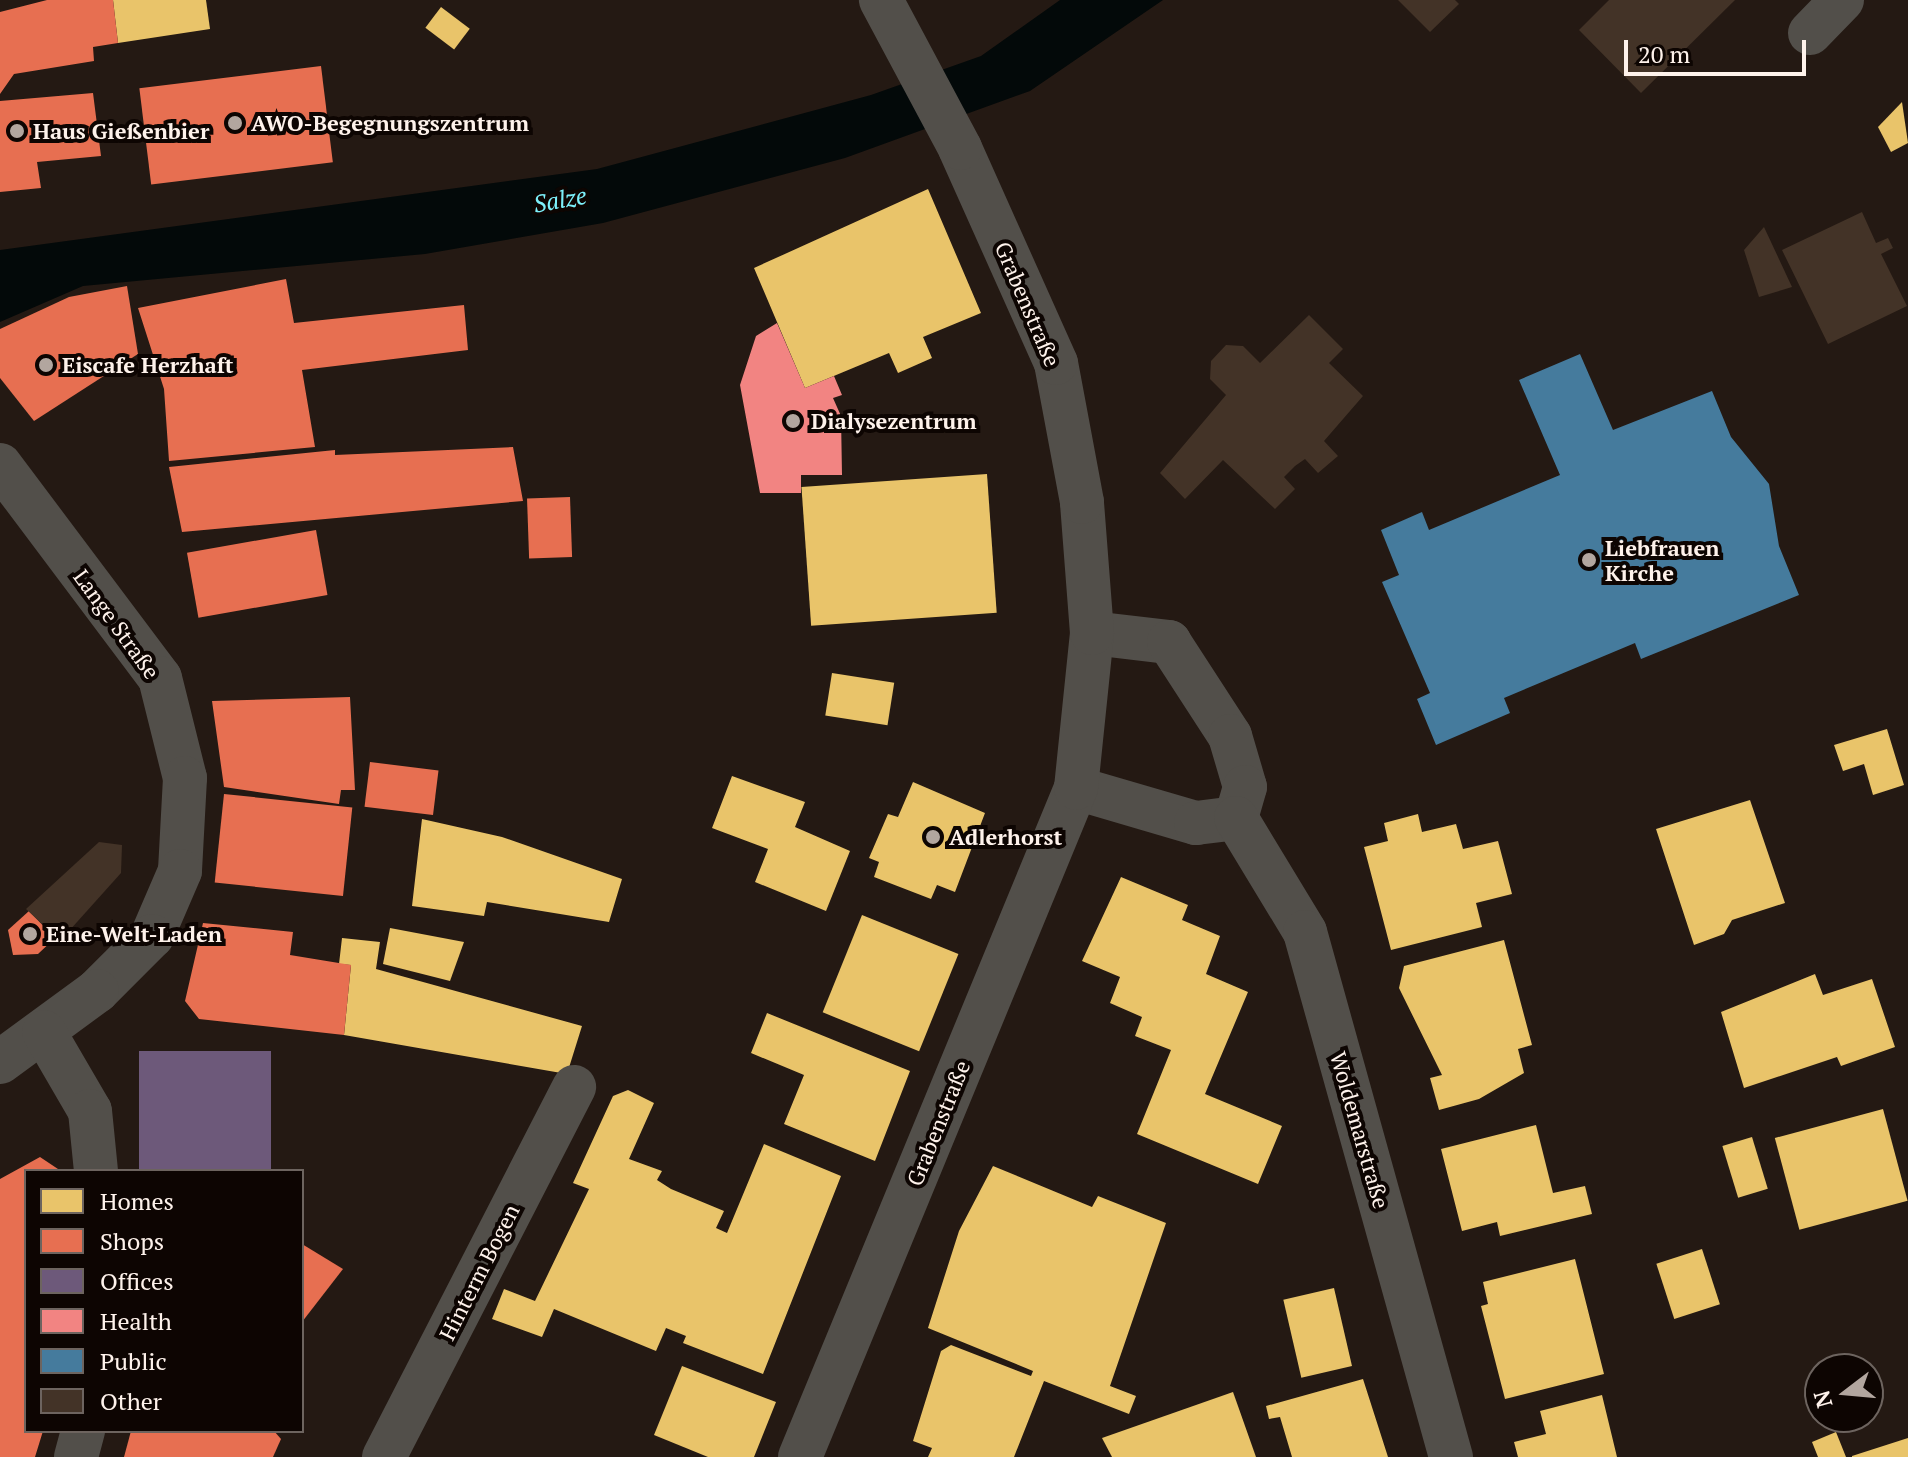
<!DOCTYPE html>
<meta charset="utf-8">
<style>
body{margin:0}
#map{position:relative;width:1908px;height:1457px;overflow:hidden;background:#241913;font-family:"PT Serif",serif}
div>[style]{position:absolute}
.water>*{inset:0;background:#030909}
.homes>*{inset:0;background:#e9c46a;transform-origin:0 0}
.shops>*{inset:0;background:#e76f51;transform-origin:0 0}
.offices>*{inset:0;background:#6d597a;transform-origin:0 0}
.health>*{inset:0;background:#f28482}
.public>*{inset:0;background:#457b9d}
.building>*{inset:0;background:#433327}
.street>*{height:44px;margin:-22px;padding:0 22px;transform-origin:22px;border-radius:22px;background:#524f4a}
.dots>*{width:22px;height:22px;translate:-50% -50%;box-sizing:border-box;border:4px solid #0d0502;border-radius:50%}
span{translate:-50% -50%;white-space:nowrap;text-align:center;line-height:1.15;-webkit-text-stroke:8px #0d0502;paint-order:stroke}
.poi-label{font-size:22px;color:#fef2eb;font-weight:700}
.left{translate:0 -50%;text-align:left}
.street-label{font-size:22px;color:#fef2eb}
.water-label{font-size:24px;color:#7df0fa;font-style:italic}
.legend{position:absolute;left:24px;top:1169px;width:280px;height:264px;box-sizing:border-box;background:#0d0502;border:2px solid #6d645f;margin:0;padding:10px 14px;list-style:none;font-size:24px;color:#fef2eb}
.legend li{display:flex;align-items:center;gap:16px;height:40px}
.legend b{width:40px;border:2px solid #6d645f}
.north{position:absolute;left:1804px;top:1353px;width:80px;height:80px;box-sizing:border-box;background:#0d0502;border:2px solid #6d645f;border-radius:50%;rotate:254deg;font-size:22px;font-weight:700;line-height:32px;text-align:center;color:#fef2eb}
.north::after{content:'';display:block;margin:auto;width:28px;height:36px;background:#b2a69f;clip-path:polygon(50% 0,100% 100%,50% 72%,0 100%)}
.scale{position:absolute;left:1624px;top:40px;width:182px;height:36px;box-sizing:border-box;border:4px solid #fef2eb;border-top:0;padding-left:10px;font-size:24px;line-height:28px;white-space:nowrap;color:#fef2eb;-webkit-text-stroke:6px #0d0502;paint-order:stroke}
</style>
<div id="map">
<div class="water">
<i style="clip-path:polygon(1060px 0,1163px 0,1030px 91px,845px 158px,603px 223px,425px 254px,83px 286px,0 322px,0 250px,597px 169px,871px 95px,981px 56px)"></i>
</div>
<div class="homes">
<i style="clip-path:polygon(113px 0,206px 0,210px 29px,118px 43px)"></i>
<i style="left:441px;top:7px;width:36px;height:26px;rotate:37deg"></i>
<i style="clip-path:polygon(1902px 102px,1908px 143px,1891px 152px,1878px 127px)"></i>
<i style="clip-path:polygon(928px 189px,981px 313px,923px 337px,932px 358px,898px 373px,889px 353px,805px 388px,754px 268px)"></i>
<i style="left:987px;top:474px;width:139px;height:186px;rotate:86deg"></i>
<i style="left:832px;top:673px;width:63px;height:43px;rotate:9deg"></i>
<i style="clip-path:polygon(1887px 729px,1904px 785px,1873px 795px,1864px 764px,1843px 771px,1834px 745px)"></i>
<i style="clip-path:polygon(732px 776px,805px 802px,795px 827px,850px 851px,826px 911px,755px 882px,768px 849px,712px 828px)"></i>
<i style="clip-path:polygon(913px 782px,985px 813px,955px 892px,937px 885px,931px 899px,874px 877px,879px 862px,869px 858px,888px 814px,898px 817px)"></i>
<i style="clip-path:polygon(1750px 800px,1785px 903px,1732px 920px,1724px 934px,1694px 945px,1656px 829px)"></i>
<i style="clip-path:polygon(1418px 814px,1422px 832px,1456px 824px,1463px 849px,1498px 841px,1512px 894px,1476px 903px,1482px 927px,1391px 950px,1364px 847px,1388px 841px,1384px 823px)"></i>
<i style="clip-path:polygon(422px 819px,502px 837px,622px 879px,609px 922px,487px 902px,484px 916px,412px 906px)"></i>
<i style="clip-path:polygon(1121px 877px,1188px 905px,1182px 920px,1220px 936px,1206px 974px,1248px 992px,1205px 1094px,1282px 1126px,1258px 1184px,1137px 1134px,1171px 1050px,1135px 1036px,1142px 1017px,1110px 1003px,1120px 977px,1082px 961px)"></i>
<i style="left:862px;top:915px;width:104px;height:105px;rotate:22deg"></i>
<i style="clip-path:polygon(390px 928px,464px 942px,450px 981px,383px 964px)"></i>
<i style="clip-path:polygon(342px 938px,380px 942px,376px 969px,582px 1026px,567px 1074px,344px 1035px,351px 965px,339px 964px)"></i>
<i style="clip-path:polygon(1504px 940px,1532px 1045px,1518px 1049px,1524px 1073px,1479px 1099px,1439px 1110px,1430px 1078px,1442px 1075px,1399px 988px,1404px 966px)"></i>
<i style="clip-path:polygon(1815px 974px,1823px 995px,1872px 979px,1895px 1047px,1841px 1066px,1837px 1057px,1744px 1088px,1721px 1012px)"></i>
<i style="clip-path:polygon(767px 1013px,910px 1071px,875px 1161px,784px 1124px,804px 1075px,751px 1053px)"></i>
<i style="clip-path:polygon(628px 1090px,654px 1103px,629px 1159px,662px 1171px,657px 1180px,671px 1189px,724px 1211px,716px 1228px,727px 1233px,764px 1144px,841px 1176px,763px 1374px,683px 1343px,686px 1336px,666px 1328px,656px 1351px,554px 1309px,542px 1337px,492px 1319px,504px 1289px,535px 1301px,589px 1189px,573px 1183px,613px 1096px)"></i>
<i style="left:1883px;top:1109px;width:95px;height:112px;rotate:75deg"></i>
<i style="clip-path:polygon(1536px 1125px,1553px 1193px,1585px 1186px,1592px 1214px,1500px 1236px,1497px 1222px,1462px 1231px,1441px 1149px)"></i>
<i style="left:1752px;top:1137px;width:54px;height:31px;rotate:73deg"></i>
<i style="clip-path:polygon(993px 1166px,1092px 1207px,1098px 1196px,1166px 1223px,1110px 1386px,1136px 1396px,1129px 1414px,1044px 1381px,1014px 1457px,928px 1457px,932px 1448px,913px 1441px,941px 1351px,951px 1345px,1031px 1376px,1033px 1371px,928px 1328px,959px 1231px)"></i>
<i style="left:1702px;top:1249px;width:58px;height:48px;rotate:72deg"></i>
<i style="clip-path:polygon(1575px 1259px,1604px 1374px,1505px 1399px,1481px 1306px,1488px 1304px,1483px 1282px)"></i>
<i style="left:1334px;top:1288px;width:80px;height:52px;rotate:77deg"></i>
<i style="clip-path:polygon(682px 1366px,776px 1402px,754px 1457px,708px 1457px,654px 1435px)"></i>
<i style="clip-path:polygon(1363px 1379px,1388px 1457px,1292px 1457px,1280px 1417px,1269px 1419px,1266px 1406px)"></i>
<i style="clip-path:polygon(1233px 1392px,1256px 1457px,1112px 1457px,1102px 1438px)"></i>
<i style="clip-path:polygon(1602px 1395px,1617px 1457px,1518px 1457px,1514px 1442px,1546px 1434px,1540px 1411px)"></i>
<i style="clip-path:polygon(1836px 1432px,1846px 1457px,1818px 1457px,1812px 1442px)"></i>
<i style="clip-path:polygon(1908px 1438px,1908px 1457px,1852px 1457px,1852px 1456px)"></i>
</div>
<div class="shops">
<i style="clip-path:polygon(47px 0,113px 0,118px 43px,93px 47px,94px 61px,14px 74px,0 94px,0 12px)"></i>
<i style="left:321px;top:66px;width:97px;height:183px;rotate:83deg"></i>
<i style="clip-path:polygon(93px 93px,101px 156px,37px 162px,41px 188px,0 192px,0 101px)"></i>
<i style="clip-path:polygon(286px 279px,294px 323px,464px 305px,468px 350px,302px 370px,315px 447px,169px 461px,164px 389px,138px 308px)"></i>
<i style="clip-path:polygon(127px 286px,138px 354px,34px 421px,0 378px,0 329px,69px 297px)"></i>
<i style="clip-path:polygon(513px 447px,523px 501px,182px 532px,169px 467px,335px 450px,335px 455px)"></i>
<i style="left:570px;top:497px;width:60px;height:43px;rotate:88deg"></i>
<i style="left:316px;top:530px;width:66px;height:131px;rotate:80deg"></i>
<i style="clip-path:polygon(350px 697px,355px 790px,341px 790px,339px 804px,224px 787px,212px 701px)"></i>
<i style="left:370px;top:762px;width:69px;height:45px;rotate:7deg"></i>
<i style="left:224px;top:794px;width:129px;height:89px;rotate:6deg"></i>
<i style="clip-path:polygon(29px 911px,55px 938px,38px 954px,13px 955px,8px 930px)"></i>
<i style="clip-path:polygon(203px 923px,293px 932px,290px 955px,351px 965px,344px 1035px,199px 1019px,185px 1001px)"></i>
<i style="clip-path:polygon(40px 1157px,61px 1171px,26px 1171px,26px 1431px,43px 1431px,35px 1457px,0 1457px,0 1179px)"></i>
<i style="clip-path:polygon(302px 1244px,343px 1269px,302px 1322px)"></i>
<i style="clip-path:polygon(131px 1431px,274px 1431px,281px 1439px,273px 1457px,124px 1457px)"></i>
</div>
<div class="offices">
<i style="left:139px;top:1051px;width:132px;height:120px"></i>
</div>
<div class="health">
<i style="clip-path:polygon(777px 323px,805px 388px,834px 376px,842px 395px,833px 398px,841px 416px,842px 475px,801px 475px,801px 493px,760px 493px,740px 385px,756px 336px)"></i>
</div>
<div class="public">
<i style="clip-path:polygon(1580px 354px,1613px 430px,1712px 391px,1731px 437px,1769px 484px,1779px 546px,1799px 595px,1641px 659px,1635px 643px,1504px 698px,1510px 713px,1436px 745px,1417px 699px,1430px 693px,1382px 582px,1399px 575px,1381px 530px,1422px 512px,1429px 530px,1560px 475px,1519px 380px)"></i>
</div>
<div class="building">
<i style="clip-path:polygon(1398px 0,1455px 0,1459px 4px,1430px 32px)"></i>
<i style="clip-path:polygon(1609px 0,1735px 0,1641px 93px,1579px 30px)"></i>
<i style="clip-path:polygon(1862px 212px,1876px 243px,1888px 238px,1893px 248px,1881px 254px,1907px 306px,1828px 344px,1782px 250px)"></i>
<i style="clip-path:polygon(1764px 227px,1792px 287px,1759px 297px,1744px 250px)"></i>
<i style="clip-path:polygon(1309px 315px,1343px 349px,1329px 363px,1363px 396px,1324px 441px,1338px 456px,1318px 473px,1305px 459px,1295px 466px,1284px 477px,1295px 489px,1275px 509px,1223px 460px,1185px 499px,1160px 473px,1226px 395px,1210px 379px,1211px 361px,1226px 345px,1243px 346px,1260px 363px)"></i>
<i style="clip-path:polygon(99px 842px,122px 845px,121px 873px,60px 941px,26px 909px)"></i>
</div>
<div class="street">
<i style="left:1810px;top:33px;width:46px;rotate:-45.9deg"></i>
<i style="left:0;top:465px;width:266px;rotate:53.1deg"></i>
<i style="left:160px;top:678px;width:103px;rotate:76deg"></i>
<i style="left:185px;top:778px;width:93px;rotate:93.1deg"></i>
<i style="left:180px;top:871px;width:71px;rotate:113.3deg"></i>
<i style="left:152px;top:936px;width:78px;rotate:135deg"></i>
<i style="left:97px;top:991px;width:120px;rotate:143.8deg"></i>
<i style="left:1092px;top:633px;width:78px;rotate:6.7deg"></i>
<i style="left:1169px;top:642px;width:112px;rotate:57deg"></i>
<i style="left:1230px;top:736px;width:53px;rotate:73.6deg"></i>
<i style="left:1245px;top:787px;width:32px;rotate:106deg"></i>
<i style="left:1076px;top:788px;width:125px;rotate:16.3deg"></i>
<i style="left:1196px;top:823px;width:40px;rotate:-7.1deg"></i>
<i style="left:1236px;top:818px;width:133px;rotate:58.8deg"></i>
<i style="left:1305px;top:932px;width:545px;rotate:74.46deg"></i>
<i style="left:44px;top:1032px;width:91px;rotate:59.8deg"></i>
<i style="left:90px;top:1111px;width:60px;rotate:84.3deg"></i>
<i style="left:76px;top:1457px;width:27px;rotate:-75deg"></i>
<i style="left:384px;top:1457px;width:416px;rotate:-62.8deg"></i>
<i style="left:800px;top:1457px;width:724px;rotate:-67.58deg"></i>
<i style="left:1076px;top:788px;width:156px;rotate:-84.1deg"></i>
<i style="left:1092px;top:633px;width:131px;rotate:-94.4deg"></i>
<i style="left:1082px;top:502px;width:141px;rotate:-100.6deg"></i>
<i style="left:1056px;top:363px;width:235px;rotate:-114.1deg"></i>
<i style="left:960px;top:148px;width:168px;rotate:-118.1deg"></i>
</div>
<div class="dots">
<i style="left:235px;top:123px;background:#b2a69f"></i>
<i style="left:17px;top:131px;background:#b2a69f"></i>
<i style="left:46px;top:365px;background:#b2a69f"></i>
<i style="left:793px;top:421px;background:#b2a69f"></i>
<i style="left:1589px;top:560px;background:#b2a69f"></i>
<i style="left:933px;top:837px;background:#b2a69f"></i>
<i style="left:30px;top:934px;background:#b2a69f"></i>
</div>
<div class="poi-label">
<span class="left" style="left:251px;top:123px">AWO-Begegnungszentrum</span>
<span class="left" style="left:33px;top:131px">Haus Gießenbier</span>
<span class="left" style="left:62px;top:365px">Eiscafe Herzhaft</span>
<span class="left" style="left:811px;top:421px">Dialysezentrum</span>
<span class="left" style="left:1605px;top:560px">Liebfrauen<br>Kirche</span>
<span class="left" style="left:949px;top:837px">Adlerhorst</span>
<span class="left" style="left:46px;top:934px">Eine-Welt-Laden</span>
</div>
<div class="street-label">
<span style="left:1028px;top:304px;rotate:67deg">Grabenstraße</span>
<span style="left:117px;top:624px;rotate:54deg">Lange Straße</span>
<span style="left:938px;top:1123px;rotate:-68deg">Grabenstraße</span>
<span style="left:1360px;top:1130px;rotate:74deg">Woldemarstraße</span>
<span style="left:479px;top:1272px;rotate:-63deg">Hinterm Bogen</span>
</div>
<div class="water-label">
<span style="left:560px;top:200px;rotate:-10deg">Salze</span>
</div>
<ul class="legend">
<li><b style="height:22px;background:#e9c46a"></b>Homes</li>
<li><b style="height:22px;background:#e76f51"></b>Shops</li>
<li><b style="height:22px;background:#6d597a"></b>Offices</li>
<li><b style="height:22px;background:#f28482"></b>Health</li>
<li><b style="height:22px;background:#457b9d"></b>Public</li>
<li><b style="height:22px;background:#433327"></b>Other</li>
</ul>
<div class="north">N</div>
<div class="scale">20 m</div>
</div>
